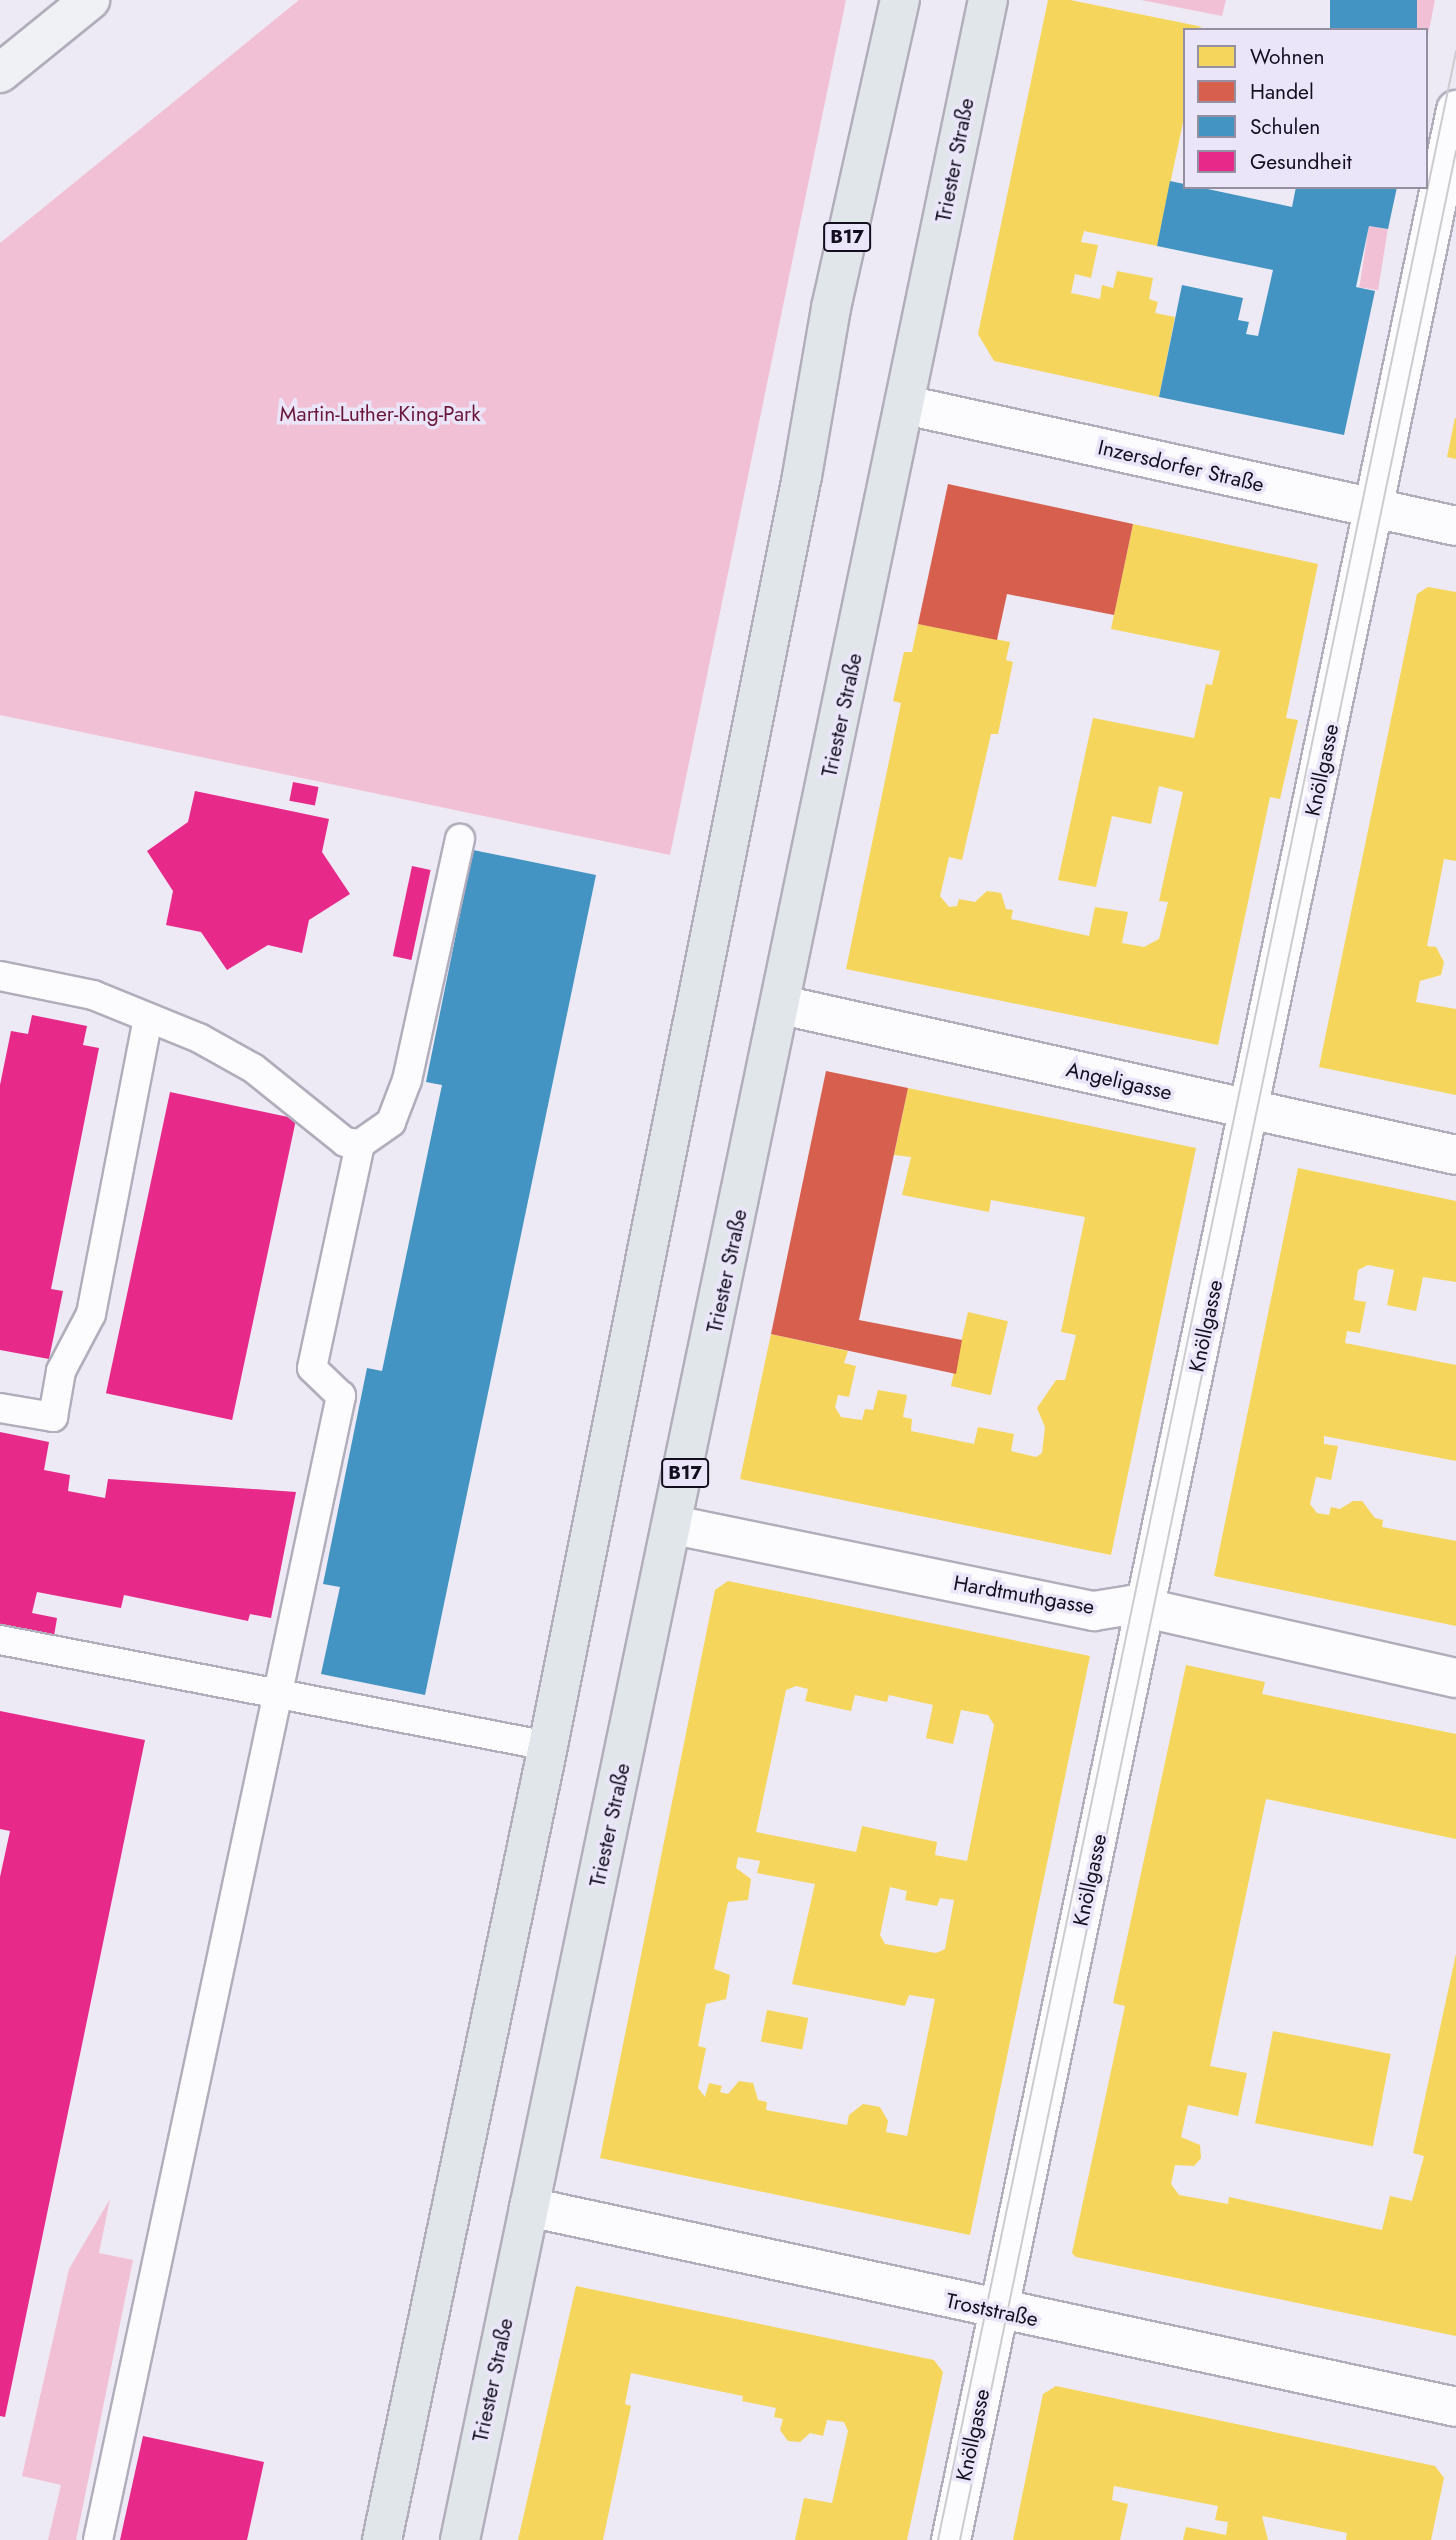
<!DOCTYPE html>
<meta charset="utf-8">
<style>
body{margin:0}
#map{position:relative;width:1456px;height:2540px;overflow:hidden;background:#edeaf5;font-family:Jost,sans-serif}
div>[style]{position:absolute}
.green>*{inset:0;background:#f2c0d4;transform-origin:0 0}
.homes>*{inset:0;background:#f6d55c;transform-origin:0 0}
.shops>*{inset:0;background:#d6604d}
.schools>*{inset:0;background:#4393c3;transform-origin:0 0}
.health>*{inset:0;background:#e7298a;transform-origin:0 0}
.roads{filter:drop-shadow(2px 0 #b1adbb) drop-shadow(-2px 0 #b1adbb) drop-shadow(0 2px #b1adbb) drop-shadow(0 -2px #b1adbb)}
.lane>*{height:28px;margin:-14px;padding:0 14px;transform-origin:14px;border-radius:14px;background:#fcfcfe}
.street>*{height:38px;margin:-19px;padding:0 19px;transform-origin:19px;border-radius:19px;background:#fcfcfe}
.secondary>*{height:38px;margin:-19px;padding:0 19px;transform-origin:19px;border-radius:19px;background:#eff1f4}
.primary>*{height:38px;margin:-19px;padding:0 19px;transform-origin:19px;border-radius:19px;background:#e1e6eb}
.tram>*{height:2px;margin:-1px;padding:0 1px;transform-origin:1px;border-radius:1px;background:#cccbcf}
span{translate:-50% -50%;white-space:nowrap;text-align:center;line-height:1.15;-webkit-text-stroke:7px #ebe5fa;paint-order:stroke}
.shield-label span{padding:2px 5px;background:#ebe5fa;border:2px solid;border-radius:5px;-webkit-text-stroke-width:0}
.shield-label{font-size:19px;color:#140e1f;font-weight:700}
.street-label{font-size:21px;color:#140e1f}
.park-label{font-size:21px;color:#6b173b}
.legend{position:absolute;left:1183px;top:28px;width:245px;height:161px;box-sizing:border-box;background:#ebe5fa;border:2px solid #958fa2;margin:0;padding:9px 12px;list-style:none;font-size:21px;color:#140e1f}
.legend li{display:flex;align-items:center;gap:14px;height:35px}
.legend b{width:35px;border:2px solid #958fa2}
</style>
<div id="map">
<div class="green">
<i style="clip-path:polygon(299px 0,846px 0,670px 855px,0 715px,0 243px)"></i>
<i style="clip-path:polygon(1141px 0,1226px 0,1222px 16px)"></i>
<i style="clip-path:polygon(1417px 0,1435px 0,1426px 45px,1426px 30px,1410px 30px)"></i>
<i style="left:1369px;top:226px;width:19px;height:62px;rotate:9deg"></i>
<i style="clip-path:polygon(110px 2199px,99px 2253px,133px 2260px,76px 2540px,48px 2540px,61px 2485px,22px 2476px,69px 2269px)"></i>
</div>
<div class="homes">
<i style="clip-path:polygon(1048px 0,1070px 0,1203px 27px,1185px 30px,1185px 113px,1157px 246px,1084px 231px,1081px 242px,1098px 245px,1091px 278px,1075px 274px,1071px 293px,1100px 299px,1102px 285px,1113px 288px,1117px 271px,1153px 278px,1149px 299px,1158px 302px,1155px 313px,1175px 317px,1159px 397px,994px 361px,978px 334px)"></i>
<i style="clip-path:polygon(1455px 418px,1456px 418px,1456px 459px,1447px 457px)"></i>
<i style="clip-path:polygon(1133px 524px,1318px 564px,1286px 718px,1298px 720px,1280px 799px,1270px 797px,1218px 1045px,846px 969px,901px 703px,893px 701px,904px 652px,912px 652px,918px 624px,1010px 642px,1006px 660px,1013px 662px,998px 734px,991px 734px,962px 860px,949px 857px,940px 896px,949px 907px,957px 906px,959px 899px,975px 902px,987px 891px,1001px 893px,1006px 909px,1013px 910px,1011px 919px,1089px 936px,1095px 907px,1128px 912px,1122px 943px,1144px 947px,1159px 939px,1168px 902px,1159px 901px,1183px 792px,1159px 786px,1151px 824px,1112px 816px,1096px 887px,1058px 880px,1093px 718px,1194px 738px,1206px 684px,1212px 685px,1220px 651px,1111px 629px)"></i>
<i style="clip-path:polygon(1428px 587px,1456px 592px,1456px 861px,1444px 859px,1427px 946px,1436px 947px,1444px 962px,1441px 975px,1420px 981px,1416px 1002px,1456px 1009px,1456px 1095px,1319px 1067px,1417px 594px)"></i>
<i style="clip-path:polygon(908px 1088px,1196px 1148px,1111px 1555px,740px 1479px,771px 1334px,848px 1351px,844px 1363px,856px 1366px,849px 1397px,838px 1395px,835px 1407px,841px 1417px,862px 1420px,865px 1409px,873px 1410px,878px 1390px,907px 1395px,903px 1417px,912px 1419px,911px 1431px,974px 1444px,978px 1427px,1014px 1434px,1011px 1451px,1036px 1457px,1042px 1453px,1045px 1427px,1037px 1408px,1056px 1380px,1065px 1380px,1076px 1335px,1061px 1332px,1085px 1217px,991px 1200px,989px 1212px,902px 1195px,911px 1157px,894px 1155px)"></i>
<i style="clip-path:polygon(1298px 1168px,1456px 1201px,1456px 1282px,1423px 1277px,1416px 1311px,1387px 1305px,1394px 1270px,1368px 1265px,1358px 1270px,1354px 1300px,1366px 1302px,1360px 1333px,1347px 1331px,1345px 1343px,1456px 1365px,1456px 1461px,1324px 1436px,1324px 1444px,1338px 1446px,1331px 1480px,1316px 1477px,1310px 1504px,1317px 1513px,1329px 1515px,1331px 1507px,1340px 1509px,1353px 1501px,1362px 1501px,1375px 1518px,1383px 1520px,1382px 1527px,1456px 1541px,1456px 1626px,1214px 1576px)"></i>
<i style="left:968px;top:1312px;width:41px;height:76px;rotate:13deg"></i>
<i style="clip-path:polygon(evenodd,728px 1581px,1090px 1656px,970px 2235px,600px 2158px,715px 1590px,728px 1581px,796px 1686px,808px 1689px,805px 1701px,851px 1711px,855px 1695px,887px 1702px,889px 1695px,933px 1705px,926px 1738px,953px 1744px,961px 1710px,988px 1715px,994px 1725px,967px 1861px,935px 1855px,937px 1842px,862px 1826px,856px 1852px,756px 1832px,786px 1690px,796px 1686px,728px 1581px,738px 1857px,760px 1861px,757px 1873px,815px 1884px,792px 1984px,905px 2006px,909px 1995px,935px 1999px,907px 2136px,886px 2132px,888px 2121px,880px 2107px,863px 2104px,849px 2115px,847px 2125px,766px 2110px,767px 2102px,758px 2100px,753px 2083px,739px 2081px,728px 2094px,720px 2092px,722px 2086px,709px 2083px,705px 2097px,698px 2088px,706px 2048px,698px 2046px,706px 2004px,726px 1999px,730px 1975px,714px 1969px,728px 1902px,748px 1900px,751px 1879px,736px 1868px,738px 1857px,728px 1581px,890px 1887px,907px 1891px,905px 1900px,937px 1906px,940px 1898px,954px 1900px,945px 1949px,936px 1953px,885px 1944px,880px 1935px,890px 1887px)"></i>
<i style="clip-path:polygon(1186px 1665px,1265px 1682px,1262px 1694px,1456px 1734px,1456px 1839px,1266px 1799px,1210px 2066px,1247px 2073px,1238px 2116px,1188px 2105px,1181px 2137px,1200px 2145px,1201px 2158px,1194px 2166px,1175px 2165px,1171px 2184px,1179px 2195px,1228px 2204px,1229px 2197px,1382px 2230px,1390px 2196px,1412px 2201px,1424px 2156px,1413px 2153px,1456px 1954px,1456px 2336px,1076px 2257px,1072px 2253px,1125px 2006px,1113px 2003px)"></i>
<i style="left:767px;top:2010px;width:42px;height:32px;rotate:11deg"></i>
<i style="left:1273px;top:2031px;width:120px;height:94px;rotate:11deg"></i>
<i style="clip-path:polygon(576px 2286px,934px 2360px,943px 2372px,907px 2540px,795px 2540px,804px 2498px,832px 2503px,848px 2431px,844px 2422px,827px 2420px,823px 2436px,810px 2433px,800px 2442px,788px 2441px,780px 2430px,783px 2419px,774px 2417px,776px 2408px,742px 2401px,743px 2396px,631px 2373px,625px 2404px,631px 2406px,603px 2540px,518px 2540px)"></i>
<i style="clip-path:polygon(1056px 2386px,1435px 2466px,1444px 2478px,1431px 2540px,1346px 2540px,1347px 2533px,1262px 2516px,1268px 2540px,1183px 2540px,1186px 2527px,1226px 2535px,1228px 2522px,1215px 2520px,1218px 2506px,1114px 2486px,1112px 2500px,1128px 2504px,1120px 2540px,1013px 2540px,1043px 2394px)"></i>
</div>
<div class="shops">
<i style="clip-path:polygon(948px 484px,1133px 524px,1114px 615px,1007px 594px,997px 640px,918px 624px)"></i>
<i style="clip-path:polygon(826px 1071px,908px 1088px,859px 1320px,962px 1340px,956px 1374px,771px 1334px)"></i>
</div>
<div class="schools">
<i style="left:1330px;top:0;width:87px;height:31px"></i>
<i style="clip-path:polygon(1170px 181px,1292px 207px,1296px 187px,1397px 187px,1388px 229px,1369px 226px,1356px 287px,1375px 291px,1344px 435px,1159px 397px,1182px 285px,1243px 298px,1238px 320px,1249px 322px,1246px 334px,1258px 336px,1273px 270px,1157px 246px)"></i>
<i style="clip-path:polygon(473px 850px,596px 875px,425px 1695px,321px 1674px,340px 1587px,323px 1584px,367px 1368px,382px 1371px,442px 1085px,426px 1082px)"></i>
</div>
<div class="health">
<i style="left:293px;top:782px;width:26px;height:19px;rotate:11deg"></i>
<i style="clip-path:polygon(195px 791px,329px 819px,322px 852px,350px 894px,309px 920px,302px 953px,268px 945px,227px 970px,201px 932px,166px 925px,173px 891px,147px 851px,188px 822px)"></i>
<i style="left:412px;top:866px;width:19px;height:92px;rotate:12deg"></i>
<i style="clip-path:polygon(32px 1015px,87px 1026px,83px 1045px,99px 1048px,51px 1289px,63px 1291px,49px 1359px,0 1350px,0 1085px,11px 1031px,28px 1034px)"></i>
<i style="left:170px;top:1092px;width:129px;height:308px;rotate:12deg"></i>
<i style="clip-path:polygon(0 1432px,49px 1442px,44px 1470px,70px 1475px,68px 1491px,105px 1498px,108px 1479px,296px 1492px,271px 1618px,250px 1614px,248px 1621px,124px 1595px,121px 1608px,37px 1592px,32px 1613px,57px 1618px,54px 1636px,0 1625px)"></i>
<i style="clip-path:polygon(0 1711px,145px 1740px,5px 2417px,0 2416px,0 1877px,10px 1831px,0 1829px)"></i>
<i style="clip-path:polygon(143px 2436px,264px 2462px,247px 2540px,120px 2540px)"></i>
</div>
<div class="roads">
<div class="lane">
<i style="left:0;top:976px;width:95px;rotate:11.5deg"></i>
<i style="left:93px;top:995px;width:114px;rotate:22.1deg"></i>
<i style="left:199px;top:1038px;width:62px;rotate:29.1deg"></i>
<i style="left:253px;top:1068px;width:118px;rotate:38.8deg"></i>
<i style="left:345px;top:1142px;width:15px;rotate:8deg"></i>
<i style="left:0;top:1408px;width:54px;rotate:9.6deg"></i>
<i style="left:53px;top:1417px;width:47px;rotate:-80.1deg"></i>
<i style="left:61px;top:1371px;width:64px;rotate:-62.2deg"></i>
<i style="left:91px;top:1314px;width:301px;rotate:-79.1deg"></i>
<i style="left:0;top:1640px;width:558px;rotate:10.95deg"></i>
<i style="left:98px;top:2540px;width:1170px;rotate:-78.01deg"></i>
<i style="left:341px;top:1396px;width:40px;rotate:-136deg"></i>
<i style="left:312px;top:1368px;width:229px;rotate:-77.9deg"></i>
<i style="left:360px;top:1144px;width:38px;rotate:-35deg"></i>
<i style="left:391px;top:1122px;width:45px;rotate:-69.1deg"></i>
<i style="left:407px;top:1080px;width:247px;rotate:-77.6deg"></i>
</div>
<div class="street">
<i style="left:906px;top:405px;width:563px;rotate:12.41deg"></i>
<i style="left:782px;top:1005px;width:690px;rotate:12.55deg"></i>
<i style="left:674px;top:1525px;width:429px;rotate:11.6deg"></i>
<i style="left:1094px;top:1611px;width:38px;rotate:-9deg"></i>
<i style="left:1132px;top:1605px;width:332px;rotate:12.7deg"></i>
<i style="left:529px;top:2207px;width:948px;rotate:12.17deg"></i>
<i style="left:951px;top:2540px;width:2482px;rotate:-78.26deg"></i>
</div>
<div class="secondary">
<i style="left:0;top:73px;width:116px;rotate:-39deg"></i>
</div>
<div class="primary">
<i style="left:382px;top:2540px;width:811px;rotate:-78.19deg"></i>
<i style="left:548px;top:1746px;width:1295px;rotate:-78.69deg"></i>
<i style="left:802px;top:476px;width:170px;rotate:-80.2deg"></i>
<i style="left:831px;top:308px;width:316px;rotate:-77.4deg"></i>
<i style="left:460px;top:2540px;width:2594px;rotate:-78.26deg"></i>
</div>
</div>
<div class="tram">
<i style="left:938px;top:2540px;width:2542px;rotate:-78.24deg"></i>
<i style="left:960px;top:2540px;width:2440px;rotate:-78.27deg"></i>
</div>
<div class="shield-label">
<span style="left:847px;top:237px">B17</span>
<span style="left:685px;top:1473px">B17</span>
</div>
<div class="street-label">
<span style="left:955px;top:160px;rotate:-79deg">Triester Straße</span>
<span style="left:1181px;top:466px;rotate:13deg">Inzersdorfer Straße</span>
<span style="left:842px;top:715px;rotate:-78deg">Triester Straße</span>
<span style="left:1322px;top:770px;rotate:-78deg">Knöllgasse</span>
<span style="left:1119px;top:1081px;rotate:13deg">Angeligasse</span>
<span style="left:727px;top:1271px;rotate:-78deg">Triester Straße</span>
<span style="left:1206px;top:1326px;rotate:-78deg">Knöllgasse</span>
<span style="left:1024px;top:1595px;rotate:10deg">Hardtmuthgasse</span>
<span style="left:610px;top:1825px;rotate:-78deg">Triester Straße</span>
<span style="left:1090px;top:1880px;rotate:-78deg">Knöllgasse</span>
<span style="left:992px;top:2310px;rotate:12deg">Troststraße</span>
<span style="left:493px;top:2380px;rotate:-78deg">Triester Straße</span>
<span style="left:973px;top:2435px;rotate:-78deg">Knöllgasse</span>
</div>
<div class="park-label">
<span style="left:380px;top:414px">Martin-Luther-King-Park</span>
</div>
<ul class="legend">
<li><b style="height:19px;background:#f6d55c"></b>Wohnen</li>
<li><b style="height:19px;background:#d6604d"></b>Handel</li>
<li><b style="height:19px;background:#4393c3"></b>Schulen</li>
<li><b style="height:19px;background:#e7298a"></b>Gesundheit</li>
</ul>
</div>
